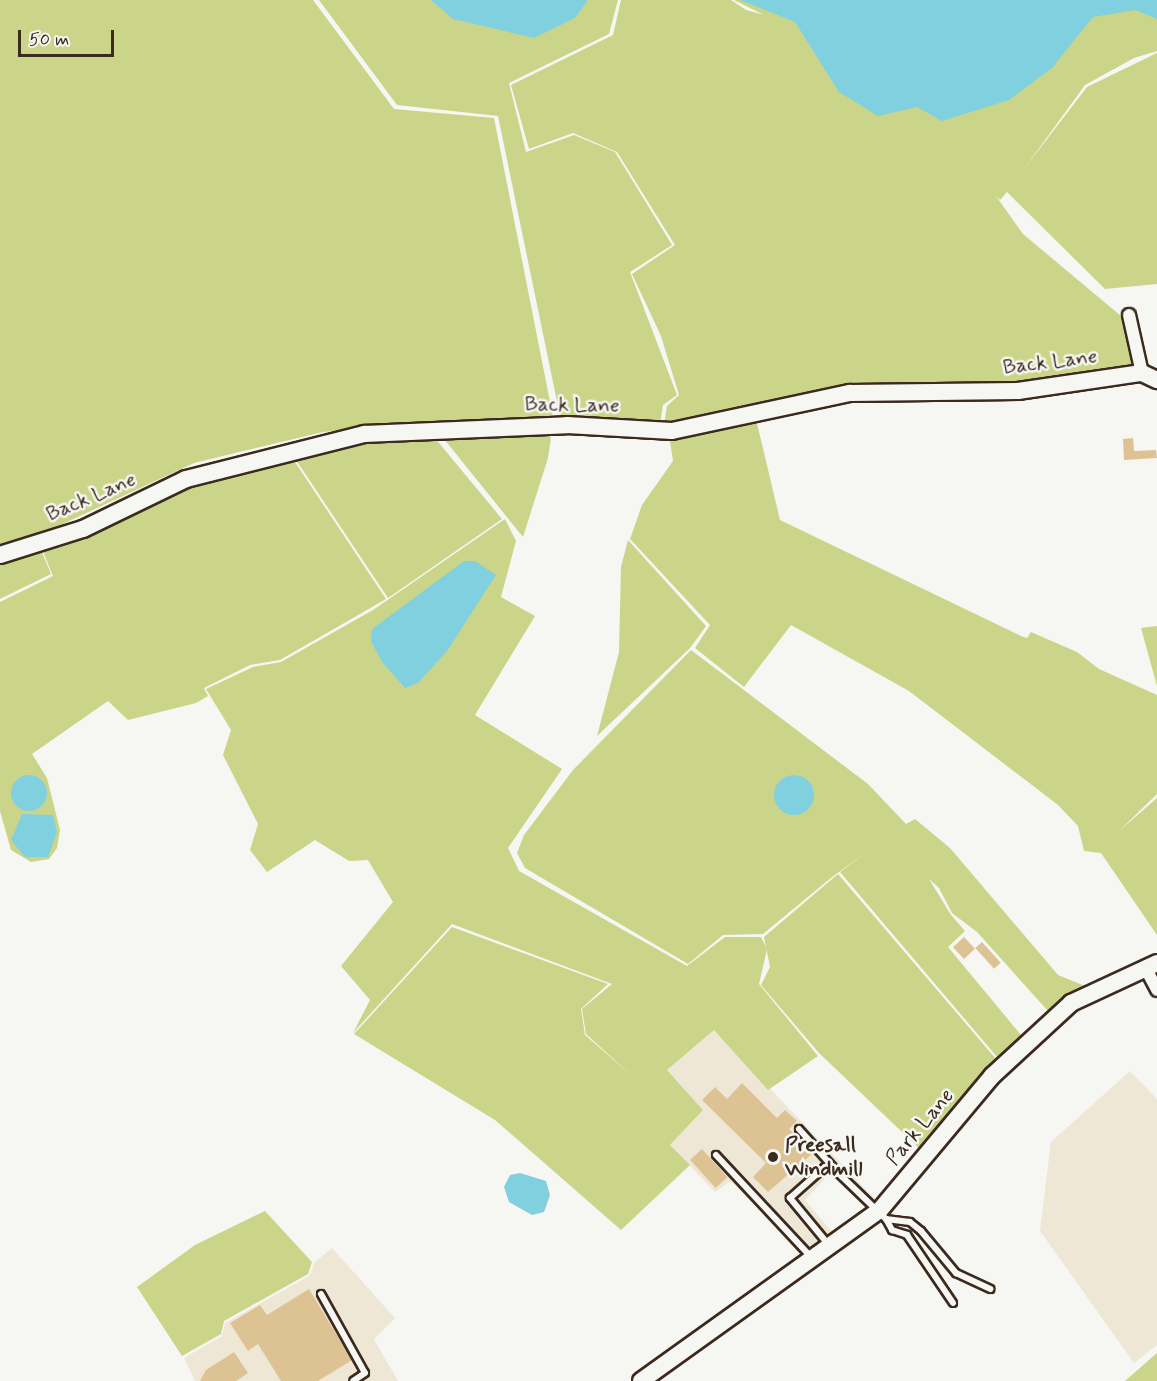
<!DOCTYPE html>
<style>
body{margin:0}
#map{position:relative;width:1157px;height:1381px;overflow:hidden;background:#f6f6f2;font-family:Mynerve,sans-serif}
div>[style]{position:absolute}
.built>*{inset:0;background:#eee7d6}
.green>*{inset:0;background:#cad589}
.water>*{inset:0;background:#81d0df}
.round{border-radius:50%}
.building>*{inset:0;background:#ddc393;transform-origin:0 0}
.roads{filter:drop-shadow(2px 0 #3b2a1e) drop-shadow(-2px 0 #3b2a1e) drop-shadow(0 2px #3b2a1e) drop-shadow(0 -2px #3b2a1e)}
.lane>*{height:6px;margin:-3px;padding:0 3px;transform-origin:3px;border-radius:3px;background:#f6f6f2}
.street>*{height:12px;margin:-6px;padding:0 6px;transform-origin:6px;border-radius:6px;background:#f6f6f2}
.secondary>*{height:16px;margin:-8px;padding:0 8px;transform-origin:8px;border-radius:8px;background:#f6f6f2}
.dots>*{width:16px;height:16px;translate:-50% -50%;box-sizing:border-box;border:3px solid #f6f6f2;border-radius:50%}
span{translate:-50% -50%;white-space:nowrap;text-align:center;line-height:1.15;-webkit-text-stroke:5px #f6f6f2;paint-order:stroke}
.street-label{font-size:21px;color:#3b2a1e}
.poi-label{font-size:21px;color:#3b2a1e;font-weight:700}
.left{translate:0 -50%;text-align:left}
.scale{position:absolute;left:18px;top:30px;width:96px;height:27px;box-sizing:border-box;border:3px solid #3b2a1e;border-top:0;padding-left:8px;font-size:18px;line-height:21px;white-space:nowrap;color:#3b2a1e;-webkit-text-stroke:4px #f6f6f2;paint-order:stroke}
</style>
<div id="map">
<div class="built">
<i style="clip-path:polygon(714px 1030px,876px 1200px,863px 1205px,831px 1172px,805px 1200px,832px 1232px,806px 1259px,731px 1181px,715px 1192px,670px 1145px,703px 1110px,667px 1070px)"></i>
<i style="clip-path:polygon(1130px 1071px,1157px 1099px,1157px 1345px,1134px 1363px,1040px 1231px,1051px 1142px)"></i>
<i style="clip-path:polygon(332px 1248px,395px 1318px,374px 1339px,398px 1381px,195px 1381px,184px 1358px,222px 1336px,225px 1323px,309px 1276px,315px 1262px)"></i>
</div>
<div class="green">
<i style="clip-path:polygon(0 0,313px 0,394px 109px,494px 118px,553px 417px,415px 422px,323px 432px,194px 463px,39px 535px,0 546px)"></i>
<i style="clip-path:polygon(319px 0,618px 0,609px 34px,509px 83px,526px 152px,574px 135px,615px 152px,672px 245px,630px 272px,677px 395px,663px 405px,660px 424px,560px 416px,498px 116px,397px 105px)"></i>
<i style="clip-path:polygon(621px 0,731px 0,746px 10px,764px 15px,734px 0,1157px 0,1157px 51px,1134px 58px,1085px 85px,1024px 169px,1087px 87px,1157px 53px,1157px 284px,1105px 289px,1007px 192px,1000px 200px,996px 196px,1023px 234px,1127px 321px,1135px 364px,1034px 384px,903px 389px,664px 425px,667px 406px,679px 395px,661px 336px,632px 274px,675px 245px,617px 152px,573px 133px,529px 149px,511px 85px,613px 35px)"></i>
<i style="clip-path:polygon(756px 419px,780px 520px,1021px 636px,1027px 638px,1031px 632px,1077px 652px,1099px 669px,1157px 695px,1157px 794px,1118px 832px,1157px 798px,1157px 935px,1101px 853px,1084px 851px,1078px 826px,1058px 805px,909px 691px,791px 625px,744px 687px,695px 648px,710px 625px,630px 539px,642px 505px,673px 461px,669px 435px)"></i>
<i style="clip-path:polygon(543px 431px,551px 438px,548px 458px,523px 537px,440px 434px)"></i>
<i style="clip-path:polygon(434px 437px,502px 519px,388px 598px,294px 457px,355px 438px)"></i>
<i style="clip-path:polygon(291px 456px,386px 599px,280px 660px,250px 665px,204px 688px,208px 696px,196px 703px,128px 720px,108px 701px,32px 754px,47px 778px,60px 830px,57px 848px,49px 859px,31px 862px,11px 850px,0 811px,0 602px,53px 576px,42px 549px,198px 480px)"></i>
<i style="clip-path:polygon(505px 519px,516px 541px,501px 597px,535px 616px,475px 715px,562px 769px,508px 848px,519px 871px,687px 966px,725px 937px,761px 937px,767px 949px,759px 984px,818px 1056px,768px 1090px,714px 1030px,667px 1070px,703px 1110px,670px 1145px,690px 1165px,621px 1230px,495px 1120px,354px 1034px,452px 927px,608px 984px,581px 1009px,585px 1035px,631px 1075px,586px 1034px,582px 1009px,612px 984px,452px 924px,353px 1033px,370px 1000px,341px 966px,393px 902px,368px 860px,349px 861px,315px 840px,267px 872px,250px 850px,258px 824px,223px 755px,231px 730px,206px 689px,253px 667px,281px 662px,373px 610px)"></i>
<i style="clip-path:polygon(628px 540px,706px 626px,690px 648px,597px 736px,619px 652px,621px 567px)"></i>
<i style="clip-path:polygon(41px 550px,51px 574px,0 599px,0 561px)"></i>
<i style="clip-path:polygon(1157px 626px,1157px 686px,1141px 628px)"></i>
<i style="clip-path:polygon(691px 650px,868px 784px,906px 824px,915px 819px,950px 848px,1058px 975px,1085px 986px,1048px 1011px,977px 932px,952px 913px,939px 888px,929px 879px,951px 915px,965px 931px,948px 947px,1021px 1035px,997px 1057px,840px 872px,868px 851px,832px 877px,763px 934px,723px 935px,688px 964px,525px 868px,517px 853px,524px 835px,573px 770px)"></i>
<i style="clip-path:polygon(838px 874px,996px 1059px,922px 1151px,819px 1053px,761px 985px,770px 967px,764px 937px)"></i>
<i style="clip-path:polygon(265px 1211px,312px 1262px,308px 1274px,224px 1321px,221px 1334px,182px 1356px,137px 1287px,195px 1245px)"></i>
<i style="clip-path:polygon(1157px 1353px,1157px 1381px,1125px 1381px)"></i>
</div>
<div class="water">
<i style="clip-path:polygon(431px 0,588px 0,575px 18px,534px 38px,453px 19px)"></i>
<i style="clip-path:polygon(740px 0,1157px 0,1157px 19px,1135px 10px,1093px 17px,1052px 68px,1009px 100px,942px 121px,917px 107px,878px 116px,839px 92px,795px 22px)"></i>
<i style="clip-path:polygon(464px 561px,475px 561px,496px 575px,447px 651px,418px 683px,405px 688px,382px 662px,371px 641px,372px 629px)"></i>
<i class="round" style="left:774px;top:775px;width:40px;height:40px"></i>
<i class="round" style="left:11px;top:775px;width:36px;height:36px"></i>
<i style="clip-path:polygon(22px 814px,53px 815px,57px 832px,48px 857px,25px 857px,11px 840px)"></i>
<i style="clip-path:polygon(520px 1173px,546px 1181px,550px 1195px,544px 1212px,532px 1215px,509px 1202px,504px 1187px,510px 1175px)"></i>
</div>
<div class="building">
<i style="clip-path:polygon(1133px 438px,1134px 451px,1156px 450px,1157px 458px,1124px 460px,1123px 439px)"></i>
<i style="left:964px;top:937px;width:16px;height:15px;rotate:47deg"></i>
<i style="left:982px;top:942px;width:28px;height:9px;rotate:48deg"></i>
<i style="clip-path:polygon(742px 1083px,777px 1118px,785px 1110px,797px 1121px,789px 1129px,813px 1153px,768px 1192px,753px 1177px,766px 1163px,702px 1100px,715px 1087px,727px 1099px)"></i>
<i style="left:702px;top:1149px;width:38px;height:16px;rotate:48deg"></i>
<i style="clip-path:polygon(309px 1289px,352px 1360px,318px 1381px,281px 1381px,258px 1344px,248px 1351px,230px 1323px,260px 1305px,267px 1315px)"></i>
<i style="clip-path:polygon(234px 1352px,248px 1373px,236px 1381px,200px 1381px,206px 1370px)"></i>
</div>
<div class="roads">
<div class="lane">
<i style="left:799px;top:1129px;width:51px;rotate:48.2deg"></i>
<i style="left:716px;top:1155px;width:141px;rotate:47deg"></i>
<i style="left:886px;top:1219px;width:13px;rotate:61deg"></i>
<i style="left:892px;top:1230px;width:16px;rotate:18deg"></i>
<i style="left:907px;top:1235px;width:82px;rotate:55.9deg"></i>
<i style="left:828px;top:1244px;width:60px;rotate:-129.6deg"></i>
<i style="left:790px;top:1198px;width:47px;rotate:-41.5deg"></i>
<i style="left:825px;top:1167px;width:8px;rotate:7deg"></i>
<i style="left:833px;top:1168px;width:74px;rotate:43.9deg"></i>
<i style="left:886px;top:1219px;width:24px;rotate:7deg"></i>
<i style="left:910px;top:1222px;width:14px;rotate:39deg"></i>
<i style="left:921px;top:1231px;width:55px;rotate:50.2deg"></i>
<i style="left:956px;top:1273px;width:38px;rotate:25deg"></i>
<i style="left:321px;top:1294px;width:90px;rotate:60.9deg"></i>
<i style="left:365px;top:1373px;width:14px;rotate:146deg"></i>
</div>
<div class="street">
<i style="left:1129px;top:315px;width:59px;rotate:77.4deg"></i>
<i style="left:1145px;top:967px;width:26px;rotate:62deg"></i>
</div>
<div class="secondary">
<i style="left:0;top:555px;width:87px;rotate:-17.4deg"></i>
<i style="left:83px;top:529px;width:114px;rotate:-25.9deg"></i>
<i style="left:186px;top:479px;width:184px;rotate:-14.2deg"></i>
<i style="left:364px;top:434px;width:203px;rotate:-2.5deg"></i>
<i style="left:567px;top:425px;width:105px;rotate:3.3deg"></i>
<i style="left:672px;top:431px;width:182px;rotate:-12.1deg"></i>
<i style="left:850px;top:393px;width:168px;rotate:-0.7deg"></i>
<i style="left:1018px;top:391px;width:125px;rotate:-8.3deg"></i>
<i style="left:1142px;top:373px;width:17px;rotate:25deg"></i>
<i style="left:641px;top:1381px;width:294px;rotate:-35.6deg"></i>
<i style="left:880px;top:1210px;width:175px;rotate:-50.1deg"></i>
<i style="left:992px;top:1076px;width:108px;rotate:-42.7deg"></i>
<i style="left:1071px;top:1003px;width:95px;rotate:-24.9deg"></i>
</div>
</div>
<div class="dots">
<i style="left:773px;top:1157px;background:#3b2a1e"></i>
</div>
<div class="street-label">
<span style="left:1050px;top:362px;rotate:-7deg">Back Lane</span>
<span style="left:572px;top:405px;rotate:1deg">Back Lane</span>
<span style="left:91px;top:497px;rotate:-23deg">Back Lane</span>
<span style="left:920px;top:1127px;rotate:-50deg">Park Lane</span>
</div>
<div class="poi-label">
<span class="left" style="left:785px;top:1157px">Preesall<br>Windmill</span>
</div>
<div class="scale">50 m</div>
</div>
